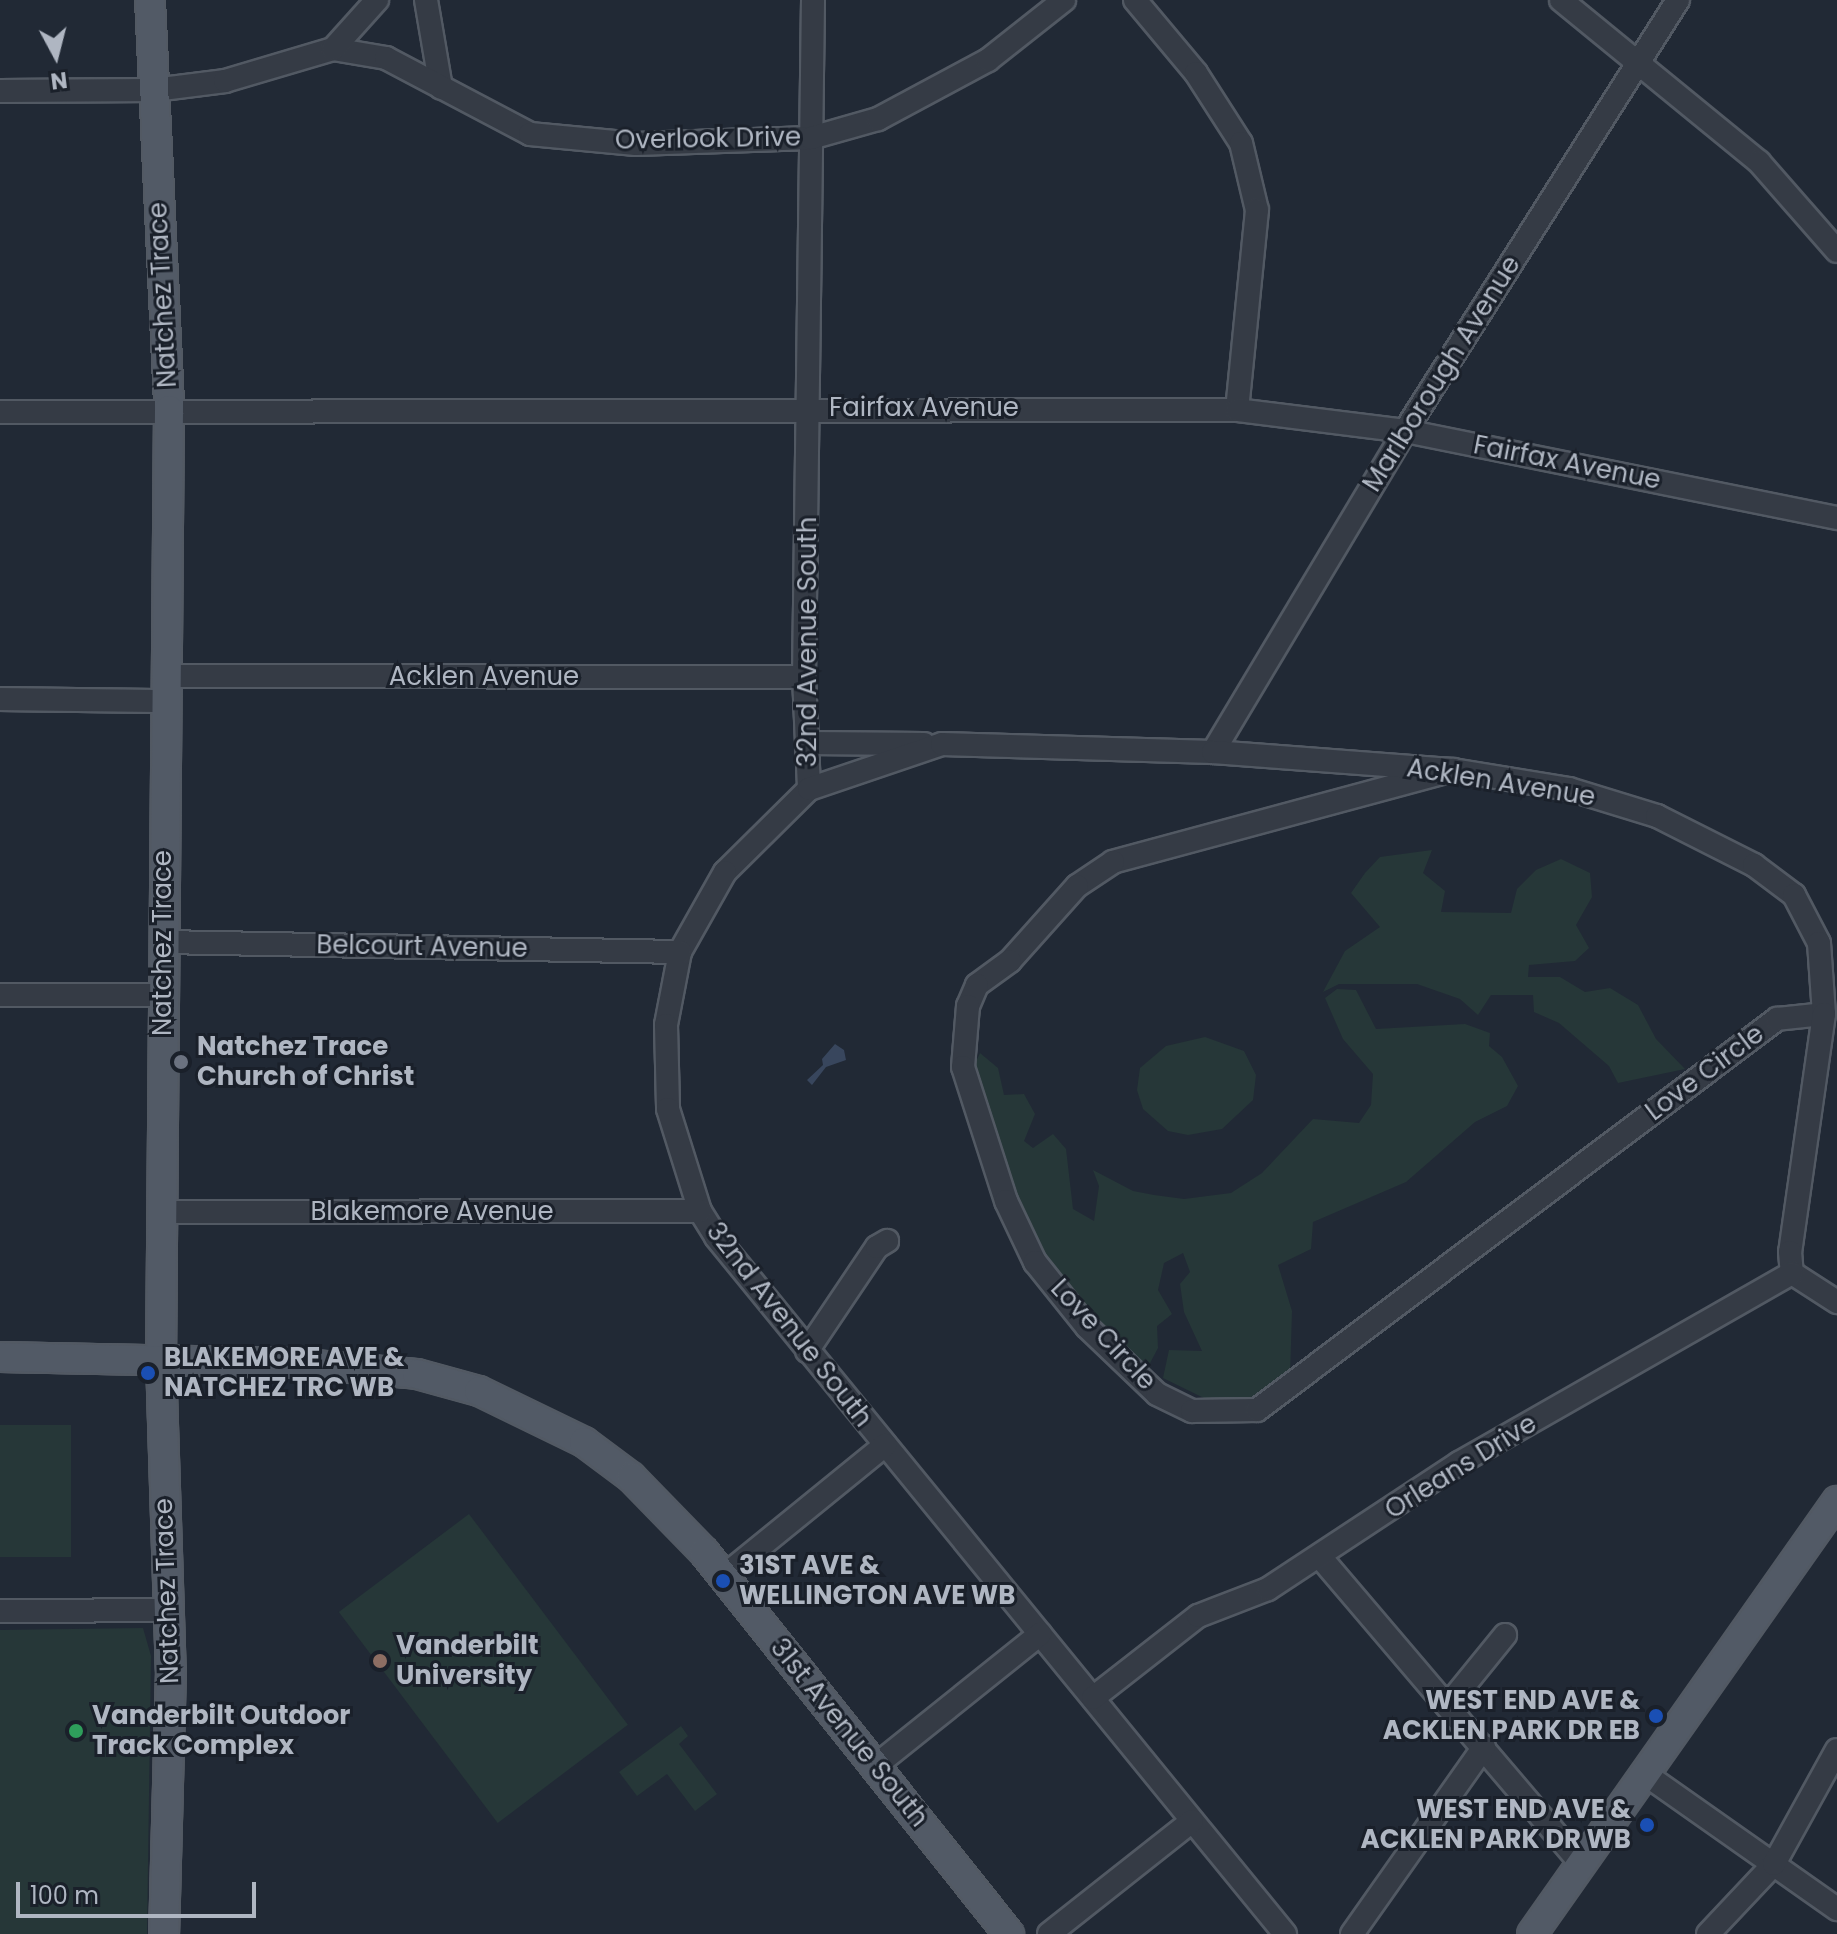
<!DOCTYPE html>
<style>
body{margin:0}
#map{position:relative;width:1837px;height:1934px;overflow:hidden;background:#212935;font-family:Poppins,sans-serif}
div>[style]{position:absolute}
.green>*{inset:0;background:#263738;transform-origin:0 0}
.water>*{inset:0;background:#38465d}
.roads{filter:drop-shadow(2px 0 #525963) drop-shadow(-2px 0 #525963) drop-shadow(0 2px #525963) drop-shadow(0 -2px #525963)}
.minor>*{height:22px;margin:-11px;padding:0 11px;transform-origin:11px;border-radius:11px;background:#353b45}
.major>*{height:28px;margin:-14px;padding:0 14px;transform-origin:14px;border-radius:14px;background:#525a66}
.dots>*{width:22px;height:22px;translate:-50% -50%;box-sizing:border-box;border:4px solid #1a202a;border-radius:50%}
span{translate:-50% -50%;white-space:nowrap;text-align:center;line-height:1.15;-webkit-text-stroke:6px #1a202a;paint-order:stroke}
.street-label{font-size:26px;color:#afb6c2}
.poi-label{font-size:26px;color:#afb6c2;font-weight:700}
.left{translate:0 -50%;text-align:left}
.right{translate:-100% -50%;text-align:right}
.north{position:absolute;left:16px;top:16px;width:80px;height:80px;-webkit-text-stroke:6px #1a202a;paint-order:stroke;rotate:173deg;font-size:22px;font-weight:700;line-height:32px;text-align:center;color:#afb6c2}
.north::after{content:'';display:block;margin:auto;width:28px;height:36px;background:#afb6c2;clip-path:polygon(50% 0,100% 100%,50% 72%,0 100%)}
.scale{position:absolute;left:16px;top:1882px;width:240px;height:36px;box-sizing:border-box;border:4px solid #afb6c2;border-top:0;padding-left:10px;font-size:24px;line-height:28px;white-space:nowrap;color:#afb6c2;-webkit-text-stroke:6px #1a202a;paint-order:stroke}
</style>
<div id="map">
<div class="green">
<i style="clip-path:polygon(1432px 850px,1423px 873px,1445px 891px,1441px 912px,1511px 913px,1517px 889px,1536px 870px,1561px 859px,1590px 873px,1592px 897px,1576px 925px,1589px 948px,1575px 961px,1529px 965px,1528px 977px,1560px 977px,1585px 992px,1610px 988px,1638px 1005px,1656px 1039px,1685px 1069px,1618px 1083px,1609px 1066px,1559px 1023px,1534px 1012px,1533px 995px,1491px 995px,1478px 1015px,1460px 999px,1417px 984px,1339px 984px,1323px 992px,1345px 951px,1380px 927px,1351px 893px,1365px 873px,1380px 857px)"></i>
<i style="clip-path:polygon(1337px 989px,1356px 990px,1376px 1029px,1465px 1024px,1490px 1033px,1489px 1046px,1502px 1057px,1518px 1086px,1507px 1106px,1475px 1122px,1406px 1182px,1313px 1222px,1311px 1249px,1278px 1265px,1292px 1311px,1290px 1377px,1255px 1404px,1212px 1402px,1163px 1378px,1169px 1350px,1202px 1351px,1184px 1312px,1180px 1284px,1190px 1272px,1183px 1253px,1164px 1263px,1158px 1290px,1172px 1314px,1157px 1326px,1158px 1348px,1148px 1367px,1080px 1306px,1029px 1236px,972px 1070px,980px 1053px,998px 1068px,1004px 1095px,1024px 1094px,1035px 1114px,1024px 1141px,1033px 1148px,1053px 1134px,1066px 1149px,1073px 1209px,1094px 1221px,1099px 1186px,1093px 1170px,1133px 1191px,1154px 1195px,1184px 1199px,1231px 1193px,1262px 1173px,1313px 1119px,1359px 1123px,1371px 1105px,1373px 1074px,1343px 1039px,1325px 998px)"></i>
<i style="clip-path:polygon(1205px 1037px,1244px 1051px,1256px 1075px,1253px 1100px,1222px 1129px,1188px 1135px,1168px 1131px,1143px 1109px,1137px 1090px,1140px 1068px,1166px 1046px)"></i>
<i style="left:0;top:1425px;width:71px;height:132px"></i>
<i style="left:469px;top:1514px;width:264px;height:163px;rotate:53deg"></i>
<i style="clip-path:polygon(143px 1628px,151px 1656px,147px 1934px,0 1934px,0 1630px)"></i>
<i style="clip-path:polygon(681px 1726px,688px 1736px,679px 1744px,717px 1794px,695px 1811px,667px 1774px,637px 1796px,619px 1772px)"></i>
</div>
<div class="water">
<i style="clip-path:polygon(835px 1044px,844px 1050px,846px 1060px,826px 1067px,812px 1085px,807px 1080px,823px 1065px,822px 1059px)"></i>
</div>
<div class="roads">
<div class="minor">
<i style="left:426px;top:0;width:89px;rotate:80.3deg"></i>
<i style="left:813px;top:0;width:677px;rotate:90.76deg"></i>
<i style="left:804px;top:677px;width:112px;rotate:87.4deg"></i>
<i style="left:809px;top:789px;width:118px;rotate:135.3deg"></i>
<i style="left:725px;top:872px;width:92px;rotate:119.4deg"></i>
<i style="left:680px;top:952px;width:74px;rotate:100.9deg"></i>
<i style="left:666px;top:1025px;width:84px;rotate:88.6deg"></i>
<i style="left:668px;top:1109px;width:107px;rotate:72.6deg"></i>
<i style="left:700px;top:1211px;width:31px;rotate:58deg"></i>
<i style="left:716px;top:1237px;width:900px;rotate:50.77deg"></i>
<i style="left:1135px;top:0;width:95px;rotate:50.1deg"></i>
<i style="left:1196px;top:73px;width:83px;rotate:57.3deg"></i>
<i style="left:1241px;top:143px;width:69px;rotate:76.6deg"></i>
<i style="left:1257px;top:210px;width:201px;rotate:95.7deg"></i>
<i style="left:1561px;top:0;width:256px;rotate:39.3deg"></i>
<i style="left:1759px;top:162px;width:118px;rotate:48.8deg"></i>
<i style="left:333px;top:49px;width:54px;rotate:9.6deg"></i>
<i style="left:386px;top:58px;width:163px;rotate:27.8deg"></i>
<i style="left:530px;top:134px;width:106px;rotate:5.4deg"></i>
<i style="left:636px;top:144px;width:175px;rotate:-2deg"></i>
<i style="left:811px;top:138px;width:70px;rotate:-15.8deg"></i>
<i style="left:878px;top:119px;width:125px;rotate:-28.2deg"></i>
<i style="left:988px;top:60px;width:97px;rotate:-38.3deg"></i>
<i style="left:0;top:91px;width:154px;rotate:-0.4deg"></i>
<i style="left:154px;top:90px;width:72px;rotate:-7.2deg"></i>
<i style="left:225px;top:81px;width:113px;rotate:-16.5deg"></i>
<i style="left:333px;top:49px;width:66px;rotate:-48.1deg"></i>
<i style="left:0;top:412px;width:1237px;rotate:-0.09deg"></i>
<i style="left:1237px;top:410px;width:169px;rotate:7.1deg"></i>
<i style="left:1405px;top:431px;width:441px;rotate:11.4deg"></i>
<i style="left:165px;top:676px;width:639px;rotate:0.09deg"></i>
<i style="left:0;top:699px;width:165px;rotate:0.7deg"></i>
<i style="left:807px;top:743px;width:117px;rotate:0.5deg"></i>
<i style="left:1213px;top:752px;width:374px;rotate:-59.1deg"></i>
<i style="left:1405px;top:431px;width:510px;rotate:-57.65deg"></i>
<i style="left:1453px;top:770px;width:352px;rotate:164.9deg"></i>
<i style="left:1113px;top:862px;width:43px;rotate:146.3deg"></i>
<i style="left:1077px;top:886px;width:101px;rotate:131.8deg"></i>
<i style="left:1010px;top:961px;width:41px;rotate:144deg"></i>
<i style="left:977px;top:985px;width:23px;rotate:113deg"></i>
<i style="left:968px;top:1006px;width:61px;rotate:94.7deg"></i>
<i style="left:963px;top:1067px;width:141px;rotate:72.2deg"></i>
<i style="left:1006px;top:1201px;width:68px;rotate:64.6deg"></i>
<i style="left:1035px;top:1262px;width:83px;rotate:51.3deg"></i>
<i style="left:1087px;top:1327px;width:97px;rotate:43.7deg"></i>
<i style="left:1157px;top:1394px;width:39px;rotate:26deg"></i>
<i style="left:1192px;top:1411px;width:65px;rotate:-0.9deg"></i>
<i style="left:1257px;top:1410px;width:651px;rotate:-36.94deg"></i>
<i style="left:1777px;top:1019px;width:47px;rotate:-6.1deg"></i>
<i style="left:809px;top:789px;width:140px;rotate:-18.7deg"></i>
<i style="left:942px;top:744px;width:271px;rotate:1.7deg"></i>
<i style="left:1213px;top:752px;width:241px;rotate:4.3deg"></i>
<i style="left:1453px;top:770px;width:118px;rotate:9.3deg"></i>
<i style="left:1569px;top:789px;width:92px;rotate:17.1deg"></i>
<i style="left:1657px;top:816px;width:109px;rotate:26.8deg"></i>
<i style="left:1754px;top:865px;width:50px;rotate:36.9deg"></i>
<i style="left:1794px;top:895px;width:54px;rotate:62.5deg"></i>
<i style="left:1819px;top:943px;width:71px;rotate:86deg"></i>
<i style="left:1824px;top:1014px;width:240px;rotate:98.1deg"></i>
<i style="left:1790px;top:1252px;width:21px;rotate:85deg"></i>
<i style="left:163px;top:942px;width:517px;rotate:1.11deg"></i>
<i style="left:0;top:995px;width:163px"></i>
<i style="left:164px;top:1212px;width:536px;rotate:-0.11deg"></i>
<i style="left:1792px;top:1273px;width:54px;rotate:32.8deg"></i>
<i style="left:807px;top:1351px;width:125px;rotate:-56.1deg"></i>
<i style="left:877px;top:1247px;width:12px;rotate:-31deg"></i>
<i style="left:1321px;top:1558px;width:404px;rotate:49.6deg"></i>
<i style="left:724px;top:1576px;width:208px;rotate:-39.1deg"></i>
<i style="left:0;top:1611px;width:167px;rotate:-0.3deg"></i>
<i style="left:1093px;top:1698px;width:133px;rotate:-38deg"></i>
<i style="left:1198px;top:1616px;width:75px;rotate:-21.1deg"></i>
<i style="left:1268px;top:1589px;width:229px;rotate:-33.4deg"></i>
<i style="left:1459px;top:1463px;width:383px;rotate:-29.7deg"></i>
<i style="left:1449px;top:1704px;width:89px;rotate:-50.9deg"></i>
<i style="left:874px;top:1767px;width:213px;rotate:-38.7deg"></i>
<i style="left:1645px;top:1774px;width:235px;rotate:35.1deg"></i>
<i style="left:1049px;top:1934px;width:182px;rotate:-38.3deg"></i>
<i style="left:1352px;top:1934px;width:229px;rotate:-54.8deg"></i>
<i style="left:1708px;top:1934px;width:96px;rotate:-46.7deg"></i>
<i style="left:1774px;top:1864px;width:130px;rotate:-61.1deg"></i>
</div>
<div class="major">
<i style="left:150px;top:0;width:410px;rotate:87.3deg"></i>
<i style="left:169px;top:410px;width:950px;rotate:90.48deg"></i>
<i style="left:161px;top:1360px;width:310px;rotate:88.2deg"></i>
<i style="left:171px;top:1670px;width:264px;rotate:91.5deg"></i>
<i style="left:0;top:1357px;width:292px;rotate:1.2deg"></i>
<i style="left:292px;top:1363px;width:125px;rotate:5deg"></i>
<i style="left:417px;top:1374px;width:64px;rotate:15.3deg"></i>
<i style="left:479px;top:1391px;width:117px;rotate:25.9deg"></i>
<i style="left:584px;top:1442px;width:59px;rotate:36.7deg"></i>
<i style="left:631px;top:1477px;width:105px;rotate:45.8deg"></i>
<i style="left:704px;top:1552px;width:489px;rotate:51.4deg"></i>
<i style="left:1532px;top:1934px;width:530px;rotate:-54.84deg"></i>
</div>
</div>
<div class="dots">
<i style="left:181px;top:1062px;background:#6b7280"></i>
<i style="left:148px;top:1373px;background:#1a4fb4"></i>
<i style="left:723px;top:1581px;background:#1a4fb4"></i>
<i style="left:380px;top:1661px;background:#8d6e63"></i>
<i style="left:1656px;top:1716px;background:#1a4fb4"></i>
<i style="left:76px;top:1731px;background:#2e9e5b"></i>
<i style="left:1647px;top:1825px;background:#1a4fb4"></i>
</div>
<div class="street-label">
<span style="left:708px;top:139px;rotate:-1deg">Overlook Drive</span>
<span style="left:163px;top:295px;rotate:-93deg">Natchez Trace</span>
<span style="left:1442px;top:374px;rotate:-58deg">Marlborough Avenue</span>
<span style="left:924px;top:408px">Fairfax Avenue</span>
<span style="left:1567px;top:463px;rotate:11deg">Fairfax Avenue</span>
<span style="left:808px;top:642px;rotate:-90deg">32nd Avenue South</span>
<span style="left:484px;top:677px">Acklen Avenue</span>
<span style="left:1501px;top:783px;rotate:9deg">Acklen Avenue</span>
<span style="left:163px;top:943px;rotate:-90deg">Natchez Trace</span>
<span style="left:422px;top:947px;rotate:1deg">Belcourt Avenue</span>
<span style="left:1705px;top:1073px;rotate:-37deg">Love Circle</span>
<span style="left:432px;top:1212px">Blakemore Avenue</span>
<span style="left:789px;top:1325px;rotate:52deg">32nd Avenue South</span>
<span style="left:1103px;top:1335px;rotate:47deg">Love Circle</span>
<span style="left:1461px;top:1467px;rotate:-32deg">Orleans Drive</span>
<span style="left:167px;top:1591px;rotate:-92deg">Natchez Trace</span>
<span style="left:849px;top:1733px;rotate:51deg">31st Avenue South</span>
</div>
<div class="poi-label">
<span class="left" style="left:197px;top:1062px">Natchez Trace<br>Church of Christ</span>
<span class="left" style="left:164px;top:1373px">BLAKEMORE AVE &amp;<br>NATCHEZ TRC WB</span>
<span class="left" style="left:739px;top:1581px">31ST AVE &amp;<br>WELLINGTON AVE WB</span>
<span class="left" style="left:396px;top:1661px">Vanderbilt<br>University</span>
<span class="right" style="left:1640px;top:1716px">WEST END AVE &amp;<br>ACKLEN PARK DR EB</span>
<span class="left" style="left:92px;top:1731px">Vanderbilt Outdoor<br>Track Complex</span>
<span class="right" style="left:1631px;top:1825px">WEST END AVE &amp;<br>ACKLEN PARK DR WB</span>
</div>
<div class="north">N</div>
<div class="scale">100 m</div>
</div>
